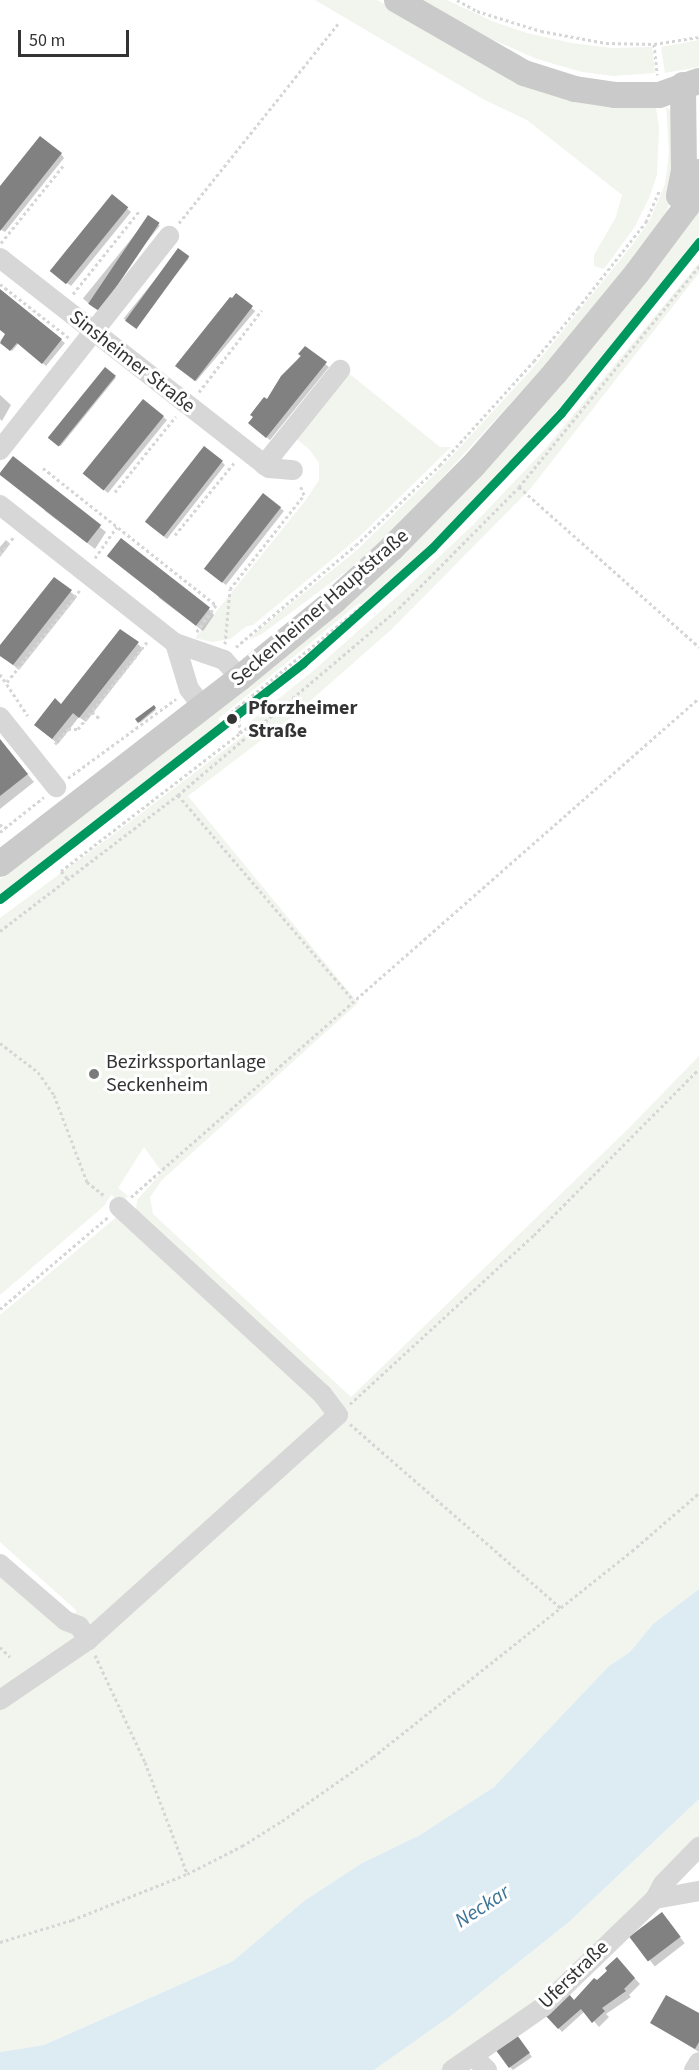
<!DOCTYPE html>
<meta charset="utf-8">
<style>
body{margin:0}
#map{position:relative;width:699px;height:2070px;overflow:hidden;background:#fff;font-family:"Source Sans 3",sans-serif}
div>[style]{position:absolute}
.green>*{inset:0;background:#f1f5ed}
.water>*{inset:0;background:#ddebf3}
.shadow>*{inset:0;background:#0003;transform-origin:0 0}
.building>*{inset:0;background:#818181;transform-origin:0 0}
.path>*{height:3px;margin-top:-1.5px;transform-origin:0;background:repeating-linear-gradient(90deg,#d6d6d6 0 3px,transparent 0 6px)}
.minor>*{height:20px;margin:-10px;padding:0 10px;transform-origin:10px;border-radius:10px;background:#d7d7d7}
.major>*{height:26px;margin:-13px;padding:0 13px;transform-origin:13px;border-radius:13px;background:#cacaca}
.tram-1>*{height:9px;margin:-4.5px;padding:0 4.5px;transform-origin:4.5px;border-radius:4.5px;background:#00975f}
.dots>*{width:16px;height:16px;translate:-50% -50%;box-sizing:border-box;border:3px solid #fff;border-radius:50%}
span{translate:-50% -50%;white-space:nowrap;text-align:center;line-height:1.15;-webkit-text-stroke:6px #fff;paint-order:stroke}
.street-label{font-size:20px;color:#333}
.stop-label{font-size:20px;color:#333;font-weight:700}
.left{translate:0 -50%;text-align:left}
.poi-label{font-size:20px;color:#333}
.water-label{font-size:21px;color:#3f7597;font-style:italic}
.scale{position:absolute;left:18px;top:30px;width:111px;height:27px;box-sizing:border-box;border:3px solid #333;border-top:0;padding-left:8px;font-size:18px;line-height:21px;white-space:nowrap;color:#333;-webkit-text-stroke:4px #fff;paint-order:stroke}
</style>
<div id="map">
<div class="green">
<i style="clip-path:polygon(315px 0,377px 0,492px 66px,655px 100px,659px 128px,657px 175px,649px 198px,634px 228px,604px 269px,594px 266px,594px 255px,616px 217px,622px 195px,527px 120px,483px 99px)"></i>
<i style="clip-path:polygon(418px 0,447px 0,494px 22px,527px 33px,571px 43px,612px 48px,652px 47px,655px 73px,613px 76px,582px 72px,537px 59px,473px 31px)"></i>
<i style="clip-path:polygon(699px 40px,699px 67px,665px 73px,661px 47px)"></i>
<i style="clip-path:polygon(666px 106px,674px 115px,670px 201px,665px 216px,589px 317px,443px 477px,384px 538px,348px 570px,262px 634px,249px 640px,257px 631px,357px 550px,440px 469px,531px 370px,633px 244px,650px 220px,665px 184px,669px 153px)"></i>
<i style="clip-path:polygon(699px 200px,699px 235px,667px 276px,562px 405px,506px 468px,414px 561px,363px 607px,359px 603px,218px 719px,221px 723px,0 894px,0 879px,273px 666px)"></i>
<i style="clip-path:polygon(699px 263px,699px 273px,531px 488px,392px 629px,293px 716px,188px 796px,358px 1003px,162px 1180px,150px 1197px,153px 1214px,351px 1397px,628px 1129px,699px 1056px,699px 1589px,653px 1624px,630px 1652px,609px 1666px,494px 1787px,420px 1835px,362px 1863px,304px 1901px,233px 1961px,44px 2045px,0 2052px,0 1568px,71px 1617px,77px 1611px,0 1542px,0 1315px,120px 1214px,341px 1407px,136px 1211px,137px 1200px,162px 1172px,144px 1147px,118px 1188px,128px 1196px,122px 1202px,111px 1195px,104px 1206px,0 1295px,0 918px,110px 837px,256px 726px,252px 720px,313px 671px,402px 592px,476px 522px,545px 449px)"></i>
<i style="clip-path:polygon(346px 371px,440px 447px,451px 447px,360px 536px,253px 625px,247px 626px,230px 639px,212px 642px,195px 638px,305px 501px,319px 480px,319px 463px,309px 449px,294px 437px)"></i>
<i style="clip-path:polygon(699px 1799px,699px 1841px,634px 1908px,531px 2006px,442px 2070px,374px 2070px,452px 2015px,569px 1922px)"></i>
</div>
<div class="water">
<i style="clip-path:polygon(699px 1589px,699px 1799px,569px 1922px,452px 2015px,374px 2070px,0 2070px,0 2052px,44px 2045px,233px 1961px,304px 1901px,362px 1863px,420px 1835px,494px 1787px,609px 1666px,630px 1652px,653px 1624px)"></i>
</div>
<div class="shadow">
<i style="clip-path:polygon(61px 154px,64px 158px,5px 232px,0 229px,0 188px)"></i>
<i style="clip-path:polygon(112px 196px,131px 212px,71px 286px,56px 274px)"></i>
<i style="left:149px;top:217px;width:14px;height:105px;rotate:39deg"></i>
<i style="left:179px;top:250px;width:13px;height:88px;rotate:39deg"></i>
<i style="clip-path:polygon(0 291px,65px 343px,46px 366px,19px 343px,12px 351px,0 341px,6px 334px,0 329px)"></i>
<i style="left:236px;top:295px;width:25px;height:92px;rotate:40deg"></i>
<i style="clip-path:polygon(306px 348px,329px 367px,270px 440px,253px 427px,267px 401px)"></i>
<i style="left:105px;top:369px;width:14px;height:88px;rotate:39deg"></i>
<i style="clip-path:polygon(0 395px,11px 405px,2px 421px,0 419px)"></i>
<i style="clip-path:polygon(143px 401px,167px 420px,108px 493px,88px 477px)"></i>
<i style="clip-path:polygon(13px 458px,106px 532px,95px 549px,45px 511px)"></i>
<i style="clip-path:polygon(222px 462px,225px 465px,167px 539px,149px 525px)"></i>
<i style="clip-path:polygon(263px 495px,284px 511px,226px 585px,209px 572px)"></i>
<i style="clip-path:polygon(6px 540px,10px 544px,0 557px,0 547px)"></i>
<i style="clip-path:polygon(54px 579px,77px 597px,19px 670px,0 654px,0 647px)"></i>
<i style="clip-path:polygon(155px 591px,209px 609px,214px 615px,203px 631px,159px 598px)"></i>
<i style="clip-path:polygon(138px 644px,143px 649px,86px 722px,79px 717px,58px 744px,41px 730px,62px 706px)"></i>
<i style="clip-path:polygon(154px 707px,156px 710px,140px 723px,137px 720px)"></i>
<i style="clip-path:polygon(0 741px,34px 782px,0 809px)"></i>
<i style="left:662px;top:1914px;width:37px;height:38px;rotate:52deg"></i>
<i style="clip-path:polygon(617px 1959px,640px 1984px,629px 1995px,631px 1997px,606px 2014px,609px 2017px,599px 2027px,585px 2011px,562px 2032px,547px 2015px,575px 2002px,597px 1982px)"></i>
<i style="clip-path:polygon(699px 2015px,699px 2052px,652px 2023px)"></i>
<i style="clip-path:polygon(520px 2040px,532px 2057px,513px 2070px,510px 2067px)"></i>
</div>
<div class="building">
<i style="clip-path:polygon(40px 136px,62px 153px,0 231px,0 186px)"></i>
<i style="left:112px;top:194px;width:21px;height:99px;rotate:39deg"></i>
<i style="left:148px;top:215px;width:14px;height:107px;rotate:34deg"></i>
<i style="left:178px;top:248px;width:14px;height:90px;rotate:36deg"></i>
<i style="clip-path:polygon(0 289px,62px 339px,42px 364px,17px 343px,10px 351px,0 343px,5px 334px,0 330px)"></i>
<i style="clip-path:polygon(236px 293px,253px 306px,195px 381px,175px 366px,230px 297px,232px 298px)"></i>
<i style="clip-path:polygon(305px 346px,327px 362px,266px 438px,248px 423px,253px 417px,250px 415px,264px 397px,267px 399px,281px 376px,301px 356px,298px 354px)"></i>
<i style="left:105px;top:367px;width:14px;height:91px;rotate:39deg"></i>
<i style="left:143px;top:399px;width:27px;height:96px;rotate:39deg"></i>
<i style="left:204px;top:446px;width:24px;height:96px;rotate:38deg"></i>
<i style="left:13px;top:456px;width:112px;height:23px;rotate:38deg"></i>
<i style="left:263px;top:493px;width:23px;height:96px;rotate:38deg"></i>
<i style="left:121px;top:538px;width:113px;height:23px;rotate:38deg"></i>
<i style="clip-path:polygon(54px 577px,72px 590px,13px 665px,0 656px,0 645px)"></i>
<i style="clip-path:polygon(120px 629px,139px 642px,79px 718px,73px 713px,52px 739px,34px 725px,55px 698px,61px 704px)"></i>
<i style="clip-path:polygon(154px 705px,156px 708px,138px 723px,135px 719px)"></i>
<i style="clip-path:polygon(0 739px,28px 774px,0 796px)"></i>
<i style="left:662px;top:1912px;width:31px;height:41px;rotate:53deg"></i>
<i style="clip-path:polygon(617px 1957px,635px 1978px,624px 1989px,626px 1991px,602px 2008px,605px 2011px,592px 2023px,581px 2009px,558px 2029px,545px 2015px,569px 1994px,574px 2000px,594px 1978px,597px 1980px,607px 1971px,605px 1968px)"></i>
<i style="clip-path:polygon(666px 1995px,699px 2013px,699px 2042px,695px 2049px,650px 2023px)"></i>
<i style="left:517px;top:2035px;width:22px;height:26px;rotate:54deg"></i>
</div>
<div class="path">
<i style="left:457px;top:0;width:23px;rotate:29deg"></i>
<i style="left:477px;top:11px;width:67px;rotate:17.4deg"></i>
<i style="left:541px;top:31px;width:66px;rotate:10.5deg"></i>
<i style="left:606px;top:43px;width:48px;rotate:1.2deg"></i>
<i style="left:654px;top:44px;width:46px;rotate:-8.8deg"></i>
<i style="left:654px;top:44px;width:31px;rotate:84deg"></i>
<i style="left:179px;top:223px;width:258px;rotate:-51.4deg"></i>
<i style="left:1px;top:243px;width:99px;rotate:-51.2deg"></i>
<i style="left:0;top:284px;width:88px;rotate:38deg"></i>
<i style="left:73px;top:294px;width:107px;rotate:-51.4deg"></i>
<i style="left:199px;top:392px;width:103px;rotate:-52.5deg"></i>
<i style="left:43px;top:468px;width:221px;rotate:38.4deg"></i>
<i style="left:216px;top:605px;width:34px;rotate:126deg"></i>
<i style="left:519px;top:487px;width:241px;rotate:41.6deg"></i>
<i style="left:115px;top:492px;width:97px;rotate:-51.2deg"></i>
<i style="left:175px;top:535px;width:93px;rotate:-50.7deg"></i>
<i style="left:0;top:554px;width:22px;rotate:-51deg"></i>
<i style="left:95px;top:558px;width:38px;rotate:-55deg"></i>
<i style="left:225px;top:644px;width:55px;rotate:-84.8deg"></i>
<i style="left:230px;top:589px;width:120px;rotate:-51.8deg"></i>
<i style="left:304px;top:495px;width:11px;rotate:-112deg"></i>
<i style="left:236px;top:647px;width:157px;rotate:-40.4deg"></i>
<i style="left:356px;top:545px;width:116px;rotate:-43.6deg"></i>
<i style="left:440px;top:465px;width:140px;rotate:-47.9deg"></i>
<i style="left:534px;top:361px;width:69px;rotate:-50.3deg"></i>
<i style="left:578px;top:308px;width:110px;rotate:-51.7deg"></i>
<i style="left:646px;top:222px;width:34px;rotate:-67deg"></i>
<i style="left:0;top:674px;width:50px;rotate:56.3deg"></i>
<i style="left:7px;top:682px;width:117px;rotate:-51.6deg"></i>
<i style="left:238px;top:707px;width:160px;rotate:-39.2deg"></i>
<i style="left:92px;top:712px;width:11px;rotate:41deg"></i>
<i style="left:240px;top:733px;width:15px;rotate:-37deg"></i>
<i style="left:252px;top:724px;width:7px;rotate:56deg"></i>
<i style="left:55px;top:744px;width:20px;rotate:-49deg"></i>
<i style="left:68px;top:729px;width:10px"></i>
<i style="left:78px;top:729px;width:111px;rotate:-51.6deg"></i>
<i style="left:68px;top:778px;width:134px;rotate:-36.2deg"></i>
<i style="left:178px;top:795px;width:270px;rotate:49.5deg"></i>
<i style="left:0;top:824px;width:6px;rotate:51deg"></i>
<i style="left:0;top:832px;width:56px;rotate:-38.5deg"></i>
<i style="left:67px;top:878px;width:9px;rotate:-131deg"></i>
<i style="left:61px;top:871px;width:226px;rotate:-37.6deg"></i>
<i style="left:240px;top:733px;width:26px;rotate:-94deg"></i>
<i style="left:238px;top:707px;width:9px;rotate:144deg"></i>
<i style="left:0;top:931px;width:224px;rotate:-37.4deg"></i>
<i style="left:178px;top:795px;width:289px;rotate:-40.2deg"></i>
<i style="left:399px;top:608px;width:170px;rotate:-45.2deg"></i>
<i style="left:519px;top:487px;width:285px;rotate:-50.8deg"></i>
<i style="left:0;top:1043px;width:48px;rotate:37.3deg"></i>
<i style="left:38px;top:1072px;width:28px;rotate:55deg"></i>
<i style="left:54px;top:1095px;width:93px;rotate:69.2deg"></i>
<i style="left:87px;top:1182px;width:24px;rotate:38deg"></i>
<i style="left:131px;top:1197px;width:756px;rotate:-41.3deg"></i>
<i style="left:0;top:1309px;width:142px;rotate:-40.4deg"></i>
<i style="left:350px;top:1404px;width:250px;rotate:-42.6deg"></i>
<i style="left:534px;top:1235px;width:234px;rotate:-45.2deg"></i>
<i style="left:350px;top:1424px;width:280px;rotate:41.1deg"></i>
<i style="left:0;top:1647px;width:14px;rotate:45deg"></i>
<i style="left:95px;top:1655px;width:118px;rotate:65deg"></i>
<i style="left:145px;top:1762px;width:119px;rotate:69.3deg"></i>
<i style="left:0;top:1942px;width:75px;rotate:-17deg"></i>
<i style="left:72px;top:1920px;width:124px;rotate:-21.8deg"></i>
<i style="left:187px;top:1874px;width:62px;rotate:-27deg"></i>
<i style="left:242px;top:1846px;width:47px;rotate:-32deg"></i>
<i style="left:282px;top:1821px;width:111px;rotate:-35.1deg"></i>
<i style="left:373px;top:1757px;width:331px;rotate:-38.5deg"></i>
<i style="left:632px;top:1551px;width:89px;rotate:-40.9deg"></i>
</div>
<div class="minor">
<i style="left:0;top:258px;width:341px;rotate:38deg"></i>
<i style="left:269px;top:468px;width:24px;rotate:5deg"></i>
<i style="left:0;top:450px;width:273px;rotate:-51.7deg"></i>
<i style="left:264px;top:465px;width:122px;rotate:-51.3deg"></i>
<i style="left:0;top:505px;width:223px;rotate:38.3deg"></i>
<i style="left:175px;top:643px;width:52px;rotate:19.1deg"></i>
<i style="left:224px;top:660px;width:24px;rotate:48deg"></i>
<i style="left:175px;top:643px;width:48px;rotate:73.1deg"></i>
<i style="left:189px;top:689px;width:23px;rotate:52deg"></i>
<i style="left:0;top:717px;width:90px;rotate:51.3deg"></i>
<i style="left:0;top:1564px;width:87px;rotate:40.8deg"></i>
<i style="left:66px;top:1621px;width:14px;rotate:21deg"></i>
<i style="left:79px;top:1626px;width:17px;rotate:57deg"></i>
<i style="left:0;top:1700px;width:107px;rotate:-34.3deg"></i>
<i style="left:88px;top:1640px;width:336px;rotate:-42deg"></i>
<i style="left:338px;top:1415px;width:26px;rotate:-127deg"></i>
<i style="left:322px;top:1394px;width:276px;rotate:-137.3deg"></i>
<i style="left:655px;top:1899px;width:17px;rotate:-62deg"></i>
<i style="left:663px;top:1884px;width:52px;rotate:-45.8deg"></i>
<i style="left:473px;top:2056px;width:20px;rotate:45deg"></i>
<i style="left:452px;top:2070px;width:111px;rotate:-34.7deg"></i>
<i style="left:543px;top:2007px;width:156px;rotate:-44deg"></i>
<i style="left:655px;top:1899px;width:45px;rotate:-10.3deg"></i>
<i style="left:694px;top:2070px;width:9px;rotate:-58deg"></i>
</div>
<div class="major">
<i style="left:397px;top:0;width:146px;rotate:29.9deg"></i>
<i style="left:524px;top:73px;width:53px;rotate:17.4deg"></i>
<i style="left:575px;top:89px;width:40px;rotate:8.5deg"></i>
<i style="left:615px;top:95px;width:44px"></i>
<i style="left:659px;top:95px;width:42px;rotate:-19.3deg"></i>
<i style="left:679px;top:196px;width:26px;rotate:-79deg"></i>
<i style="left:684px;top:170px;width:85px;rotate:-90.7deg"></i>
<i style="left:0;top:864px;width:304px;rotate:-37.8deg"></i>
<i style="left:240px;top:678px;width:122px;rotate:-39.3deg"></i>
<i style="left:334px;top:601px;width:79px;rotate:-42.4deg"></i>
<i style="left:392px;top:548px;width:115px;rotate:-45.4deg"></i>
<i style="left:473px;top:466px;width:124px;rotate:-48.6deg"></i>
<i style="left:555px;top:373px;width:129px;rotate:-50.6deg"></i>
<i style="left:637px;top:273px;width:84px;rotate:-53.3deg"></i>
<i style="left:687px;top:206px;width:36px;rotate:-71deg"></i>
</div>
<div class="tram-1">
<i style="left:0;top:899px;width:384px;rotate:-37.9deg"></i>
<i style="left:303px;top:663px;width:173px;rotate:-41.7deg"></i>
<i style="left:432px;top:548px;width:187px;rotate:-46.3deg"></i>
<i style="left:561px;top:413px;width:220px;rotate:-51.1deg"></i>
</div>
<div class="dots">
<i style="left:232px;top:719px;background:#333"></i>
<i style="left:94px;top:1074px;background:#7a7a7a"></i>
</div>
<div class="street-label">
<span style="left:132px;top:362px;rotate:38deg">Sinsheimer Straße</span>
<span style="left:320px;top:608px;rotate:-41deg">Seckenheimer Hauptstraße</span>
<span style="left:574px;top:1975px;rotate:-44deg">Uferstraße</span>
</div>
<div class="stop-label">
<span class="left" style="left:248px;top:720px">Pforzheimer<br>Straße</span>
</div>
<div class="poi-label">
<span class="left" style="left:106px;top:1074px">Bezirkssportanlage<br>Seckenheim</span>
</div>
<div class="water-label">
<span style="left:482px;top:1906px;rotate:-33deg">Neckar</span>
</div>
<div class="scale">50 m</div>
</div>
